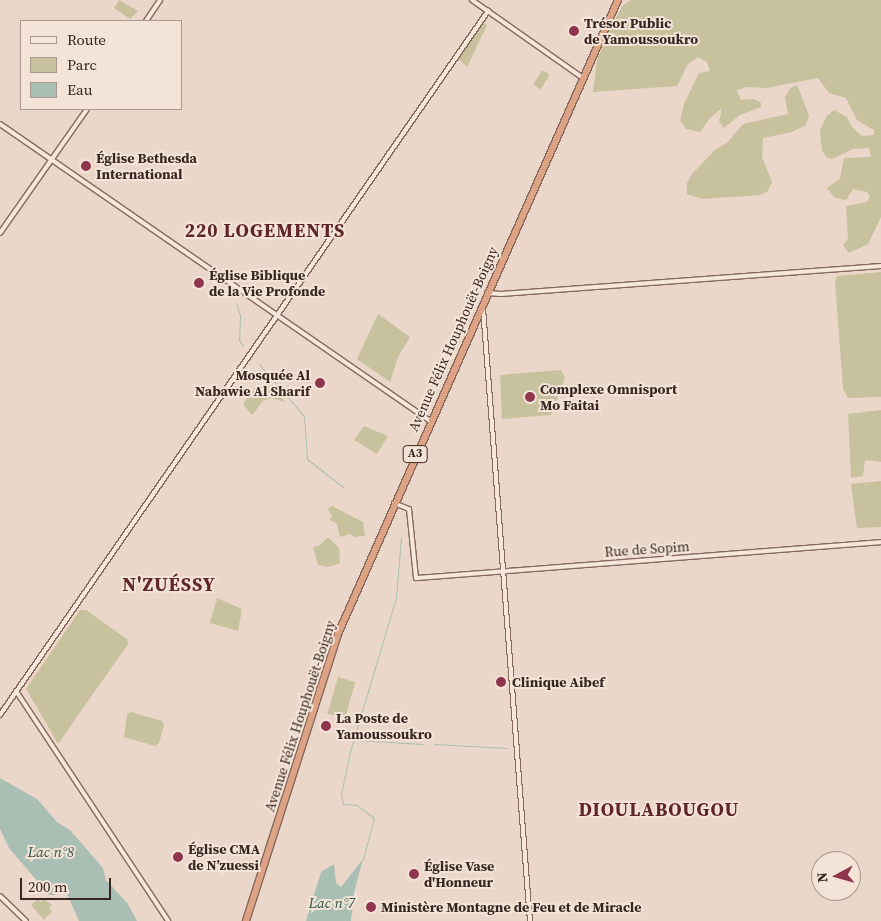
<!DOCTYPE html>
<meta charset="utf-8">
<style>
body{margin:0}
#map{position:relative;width:881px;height:921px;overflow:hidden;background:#ebd7c9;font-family:"Source Serif 4",serif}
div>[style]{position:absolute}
.green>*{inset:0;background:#c8c19d;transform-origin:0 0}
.water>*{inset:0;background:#a9bfb3}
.stream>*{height:1px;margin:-0.5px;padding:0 0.5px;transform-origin:0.5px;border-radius:0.5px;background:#a9bfb3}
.roads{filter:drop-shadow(1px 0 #85695f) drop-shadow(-1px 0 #85695f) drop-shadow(0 1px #85695f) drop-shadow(0 -1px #85695f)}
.tertiary>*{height:4px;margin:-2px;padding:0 2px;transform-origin:2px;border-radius:2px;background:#f6e7db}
.trunk>*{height:5.5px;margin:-2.75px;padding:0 2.75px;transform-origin:2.75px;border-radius:2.75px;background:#dea284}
.dots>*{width:14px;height:14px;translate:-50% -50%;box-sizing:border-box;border:2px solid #f3e4d7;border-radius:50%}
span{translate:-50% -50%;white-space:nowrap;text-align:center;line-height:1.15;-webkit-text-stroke:4px #f3e4d7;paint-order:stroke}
.shield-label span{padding:1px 4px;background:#f3e4d7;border:1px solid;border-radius:4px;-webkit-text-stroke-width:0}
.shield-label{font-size:12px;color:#372621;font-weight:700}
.poi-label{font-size:14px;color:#372621;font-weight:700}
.left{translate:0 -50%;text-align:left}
.right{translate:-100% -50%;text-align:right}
.street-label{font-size:14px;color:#372621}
.water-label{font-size:15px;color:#32554a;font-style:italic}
.district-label{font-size:19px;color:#602528;font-weight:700;letter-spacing:1px}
.legend{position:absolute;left:20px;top:20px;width:162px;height:90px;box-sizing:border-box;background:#f3e4d7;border:1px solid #a8988e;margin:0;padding:6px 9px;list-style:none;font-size:15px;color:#372621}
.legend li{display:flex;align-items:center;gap:10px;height:25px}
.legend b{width:25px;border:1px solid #a8988e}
.north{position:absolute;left:811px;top:851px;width:50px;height:50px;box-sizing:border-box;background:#f3e4d7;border:1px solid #a8988e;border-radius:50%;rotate:264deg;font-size:14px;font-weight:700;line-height:20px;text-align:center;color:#372621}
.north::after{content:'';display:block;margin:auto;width:18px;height:22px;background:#8f354d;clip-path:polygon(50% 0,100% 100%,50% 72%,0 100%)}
.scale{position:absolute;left:20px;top:878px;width:91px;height:22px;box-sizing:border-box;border:2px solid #372621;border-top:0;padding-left:6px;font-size:15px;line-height:18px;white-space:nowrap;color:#372621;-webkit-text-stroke:4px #f3e4d7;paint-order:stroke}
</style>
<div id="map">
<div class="green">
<i style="clip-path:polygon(119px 0,138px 11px,130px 19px,114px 8px)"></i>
<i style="clip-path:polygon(631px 0,881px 0,881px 217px,868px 244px,849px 253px,843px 245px,848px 239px,846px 206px,867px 202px,870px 196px,867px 192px,853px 189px,846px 200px,835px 198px,827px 188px,840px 179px,844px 158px,871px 157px,869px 148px,853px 149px,832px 159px,827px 158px,822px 151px,820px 130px,826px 117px,834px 110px,847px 117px,851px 126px,862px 136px,874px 135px,874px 130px,857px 120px,846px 98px,829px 93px,818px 78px,767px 88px,747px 87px,737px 90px,741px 100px,754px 99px,761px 103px,761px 107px,740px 115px,724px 128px,719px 121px,722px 108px,710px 118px,700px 132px,686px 129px,680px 121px,684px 104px,699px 73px,710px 71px,707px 62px,698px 57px,688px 64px,677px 86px,593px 92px,597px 60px,610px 29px,623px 5px)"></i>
<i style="clip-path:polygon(483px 22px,487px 25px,467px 67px,459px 59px)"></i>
<i style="left:542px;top:70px;width:9px;height:17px;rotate:32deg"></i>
<i style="clip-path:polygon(797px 85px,809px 115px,806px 125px,792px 132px,763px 138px,762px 157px,772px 182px,768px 191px,760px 195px,702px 199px,687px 194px,687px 183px,692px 174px,716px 149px,727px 143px,743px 124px,788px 114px,785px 97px,790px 88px)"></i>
<i style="clip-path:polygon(881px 272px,881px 397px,848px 398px,843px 389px,835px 281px,837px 276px)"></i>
<i style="clip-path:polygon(378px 314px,410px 337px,398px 357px,390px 382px,357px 359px)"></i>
<i style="clip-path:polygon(561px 370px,565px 378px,551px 415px,502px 419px,500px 375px)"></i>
<i style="clip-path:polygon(258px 384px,266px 393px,272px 385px,285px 402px,271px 398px,263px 401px,252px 415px,243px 404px)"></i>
<i style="clip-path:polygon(881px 410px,881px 462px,865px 460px,863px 476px,851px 478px,848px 414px)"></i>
<i style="clip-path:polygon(364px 426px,388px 436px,377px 454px,354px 440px)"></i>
<i style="clip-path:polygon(881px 481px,881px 527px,857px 528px,851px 484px)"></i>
<i style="clip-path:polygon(332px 506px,363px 522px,365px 536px,355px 537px,350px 534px,340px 537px,337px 524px,330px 520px,332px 516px,328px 509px)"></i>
<i style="clip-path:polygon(328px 537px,339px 548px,340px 563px,328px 567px,318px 565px,313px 547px,319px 546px)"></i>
<i style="clip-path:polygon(217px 598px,242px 609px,238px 631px,210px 623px)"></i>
<i style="clip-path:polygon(80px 610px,86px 610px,127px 639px,128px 644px,58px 744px,26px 689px)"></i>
<i style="left:338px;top:677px;width:18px;height:38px;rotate:16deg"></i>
<i style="clip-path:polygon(131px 712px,162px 721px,164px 725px,159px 743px,155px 746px,124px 737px,127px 714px)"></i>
<i style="clip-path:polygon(38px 899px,41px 902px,44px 899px,52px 905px,49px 908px,52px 911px,44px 920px,31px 905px)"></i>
</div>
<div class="water">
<i style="clip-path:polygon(0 778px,37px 799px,57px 822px,70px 830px,103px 868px,106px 880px,128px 904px,137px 921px,79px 921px,65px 889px,60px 888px,55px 895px,49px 895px,9px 848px,0 829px)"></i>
<i style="clip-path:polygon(363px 859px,354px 893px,351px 921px,306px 921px,321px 872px,334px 864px,336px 883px,341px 887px)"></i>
</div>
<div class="stream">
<i style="left:236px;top:303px;width:13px;rotate:72deg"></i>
<i style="left:240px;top:315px;width:25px;rotate:92deg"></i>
<i style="left:239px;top:340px;width:7px;rotate:56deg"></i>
<i style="left:259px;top:364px;width:69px;rotate:49.1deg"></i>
<i style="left:304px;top:416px;width:43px;rotate:86deg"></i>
<i style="left:307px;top:459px;width:46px;rotate:37.9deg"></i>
<i style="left:355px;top:740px;width:68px;rotate:3.4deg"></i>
<i style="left:434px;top:744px;width:73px;rotate:3.1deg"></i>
<i style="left:363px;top:859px;width:42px;rotate:-75deg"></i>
<i style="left:374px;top:818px;width:21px;rotate:-143deg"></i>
<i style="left:357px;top:805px;width:14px;rotate:-176deg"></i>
<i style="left:343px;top:804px;width:10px;rotate:-101deg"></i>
<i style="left:341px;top:794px;width:40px;rotate:-78deg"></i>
<i style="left:349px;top:755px;width:165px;rotate:-73.4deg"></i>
<i style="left:396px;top:597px;width:60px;rotate:-85.2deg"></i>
</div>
<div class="roads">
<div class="tertiary">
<i style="left:472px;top:0;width:136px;rotate:35.1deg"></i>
<i style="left:146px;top:21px;width:25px;rotate:-56deg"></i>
<i style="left:0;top:124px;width:523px;rotate:34.63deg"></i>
<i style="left:0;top:233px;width:151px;rotate:-54.9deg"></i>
<i style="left:487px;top:293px;width:14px;rotate:4deg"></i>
<i style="left:501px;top:294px;width:381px;rotate:-4.2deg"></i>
<i style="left:483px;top:308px;width:615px;rotate:85.62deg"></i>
<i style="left:394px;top:503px;width:16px;rotate:22deg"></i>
<i style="left:409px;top:509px;width:69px;rotate:84.2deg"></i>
<i style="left:416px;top:578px;width:466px;rotate:-4.4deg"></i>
<i style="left:16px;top:691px;width:276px;rotate:56.5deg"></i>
<i style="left:0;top:715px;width:857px;rotate:-55.27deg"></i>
<i style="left:0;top:896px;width:36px;rotate:44deg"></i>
</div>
<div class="trunk">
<i style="left:246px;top:921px;width:304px;rotate:-72.2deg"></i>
<i style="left:339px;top:632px;width:691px;rotate:-66.18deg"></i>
</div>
</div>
<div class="dots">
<i style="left:574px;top:31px;background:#8f354d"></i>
<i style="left:86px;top:166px;background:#8f354d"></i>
<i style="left:199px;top:283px;background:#8f354d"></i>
<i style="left:320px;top:383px;background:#8f354d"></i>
<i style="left:530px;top:397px;background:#8f354d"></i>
<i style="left:501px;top:682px;background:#8f354d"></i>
<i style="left:326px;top:726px;background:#8f354d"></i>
<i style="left:178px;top:857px;background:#8f354d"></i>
<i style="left:414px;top:874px;background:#8f354d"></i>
<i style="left:371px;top:907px;background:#8f354d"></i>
</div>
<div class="shield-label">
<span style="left:415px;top:454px">A3</span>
</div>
<div class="poi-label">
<span class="left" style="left:584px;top:31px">Trésor Public<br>de Yamoussoukro</span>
<span class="left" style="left:96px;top:166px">Église Bethesda<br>International</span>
<span class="left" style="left:209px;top:283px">Église Biblique<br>de la Vie Profonde</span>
<span class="right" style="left:310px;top:383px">Mosquée Al<br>Nabawie Al Sharif</span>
<span class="left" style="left:540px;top:397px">Complexe Omnisport<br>Mo Faitai</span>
<span class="left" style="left:512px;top:682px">Clinique Aibef</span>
<span class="left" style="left:336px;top:726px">La Poste de<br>Yamoussoukro</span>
<span class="left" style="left:188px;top:857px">Église CMA<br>de N’zuessi</span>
<span class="left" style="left:424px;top:874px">Église Vase<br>d'Honneur</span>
<span class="left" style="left:381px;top:907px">Ministère Montagne de Feu et de Miracle</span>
</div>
<div class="street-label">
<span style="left:453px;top:339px;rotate:-66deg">Avenue Félix Houphouët-Boigny</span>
<span style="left:647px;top:549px;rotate:-4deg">Rue de Sopim</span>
<span style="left:300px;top:716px;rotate:-72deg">Avenue Félix Houphouët-Boigny</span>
</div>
<div class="water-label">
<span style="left:51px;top:852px">Lac n°8</span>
<span style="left:332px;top:903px">Lac n°7</span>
</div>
<div class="district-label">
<span style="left:265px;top:231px">220 LOGEMENTS</span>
<span style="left:169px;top:585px">N'ZUÉSSY</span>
<span style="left:659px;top:810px">DIOULABOUGOU</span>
</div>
<ul class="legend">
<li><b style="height:6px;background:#f6e7db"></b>Route</li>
<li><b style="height:14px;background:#c8c19d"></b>Parc</li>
<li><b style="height:14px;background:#a9bfb3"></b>Eau</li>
</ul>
<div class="north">N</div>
<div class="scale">200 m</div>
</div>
